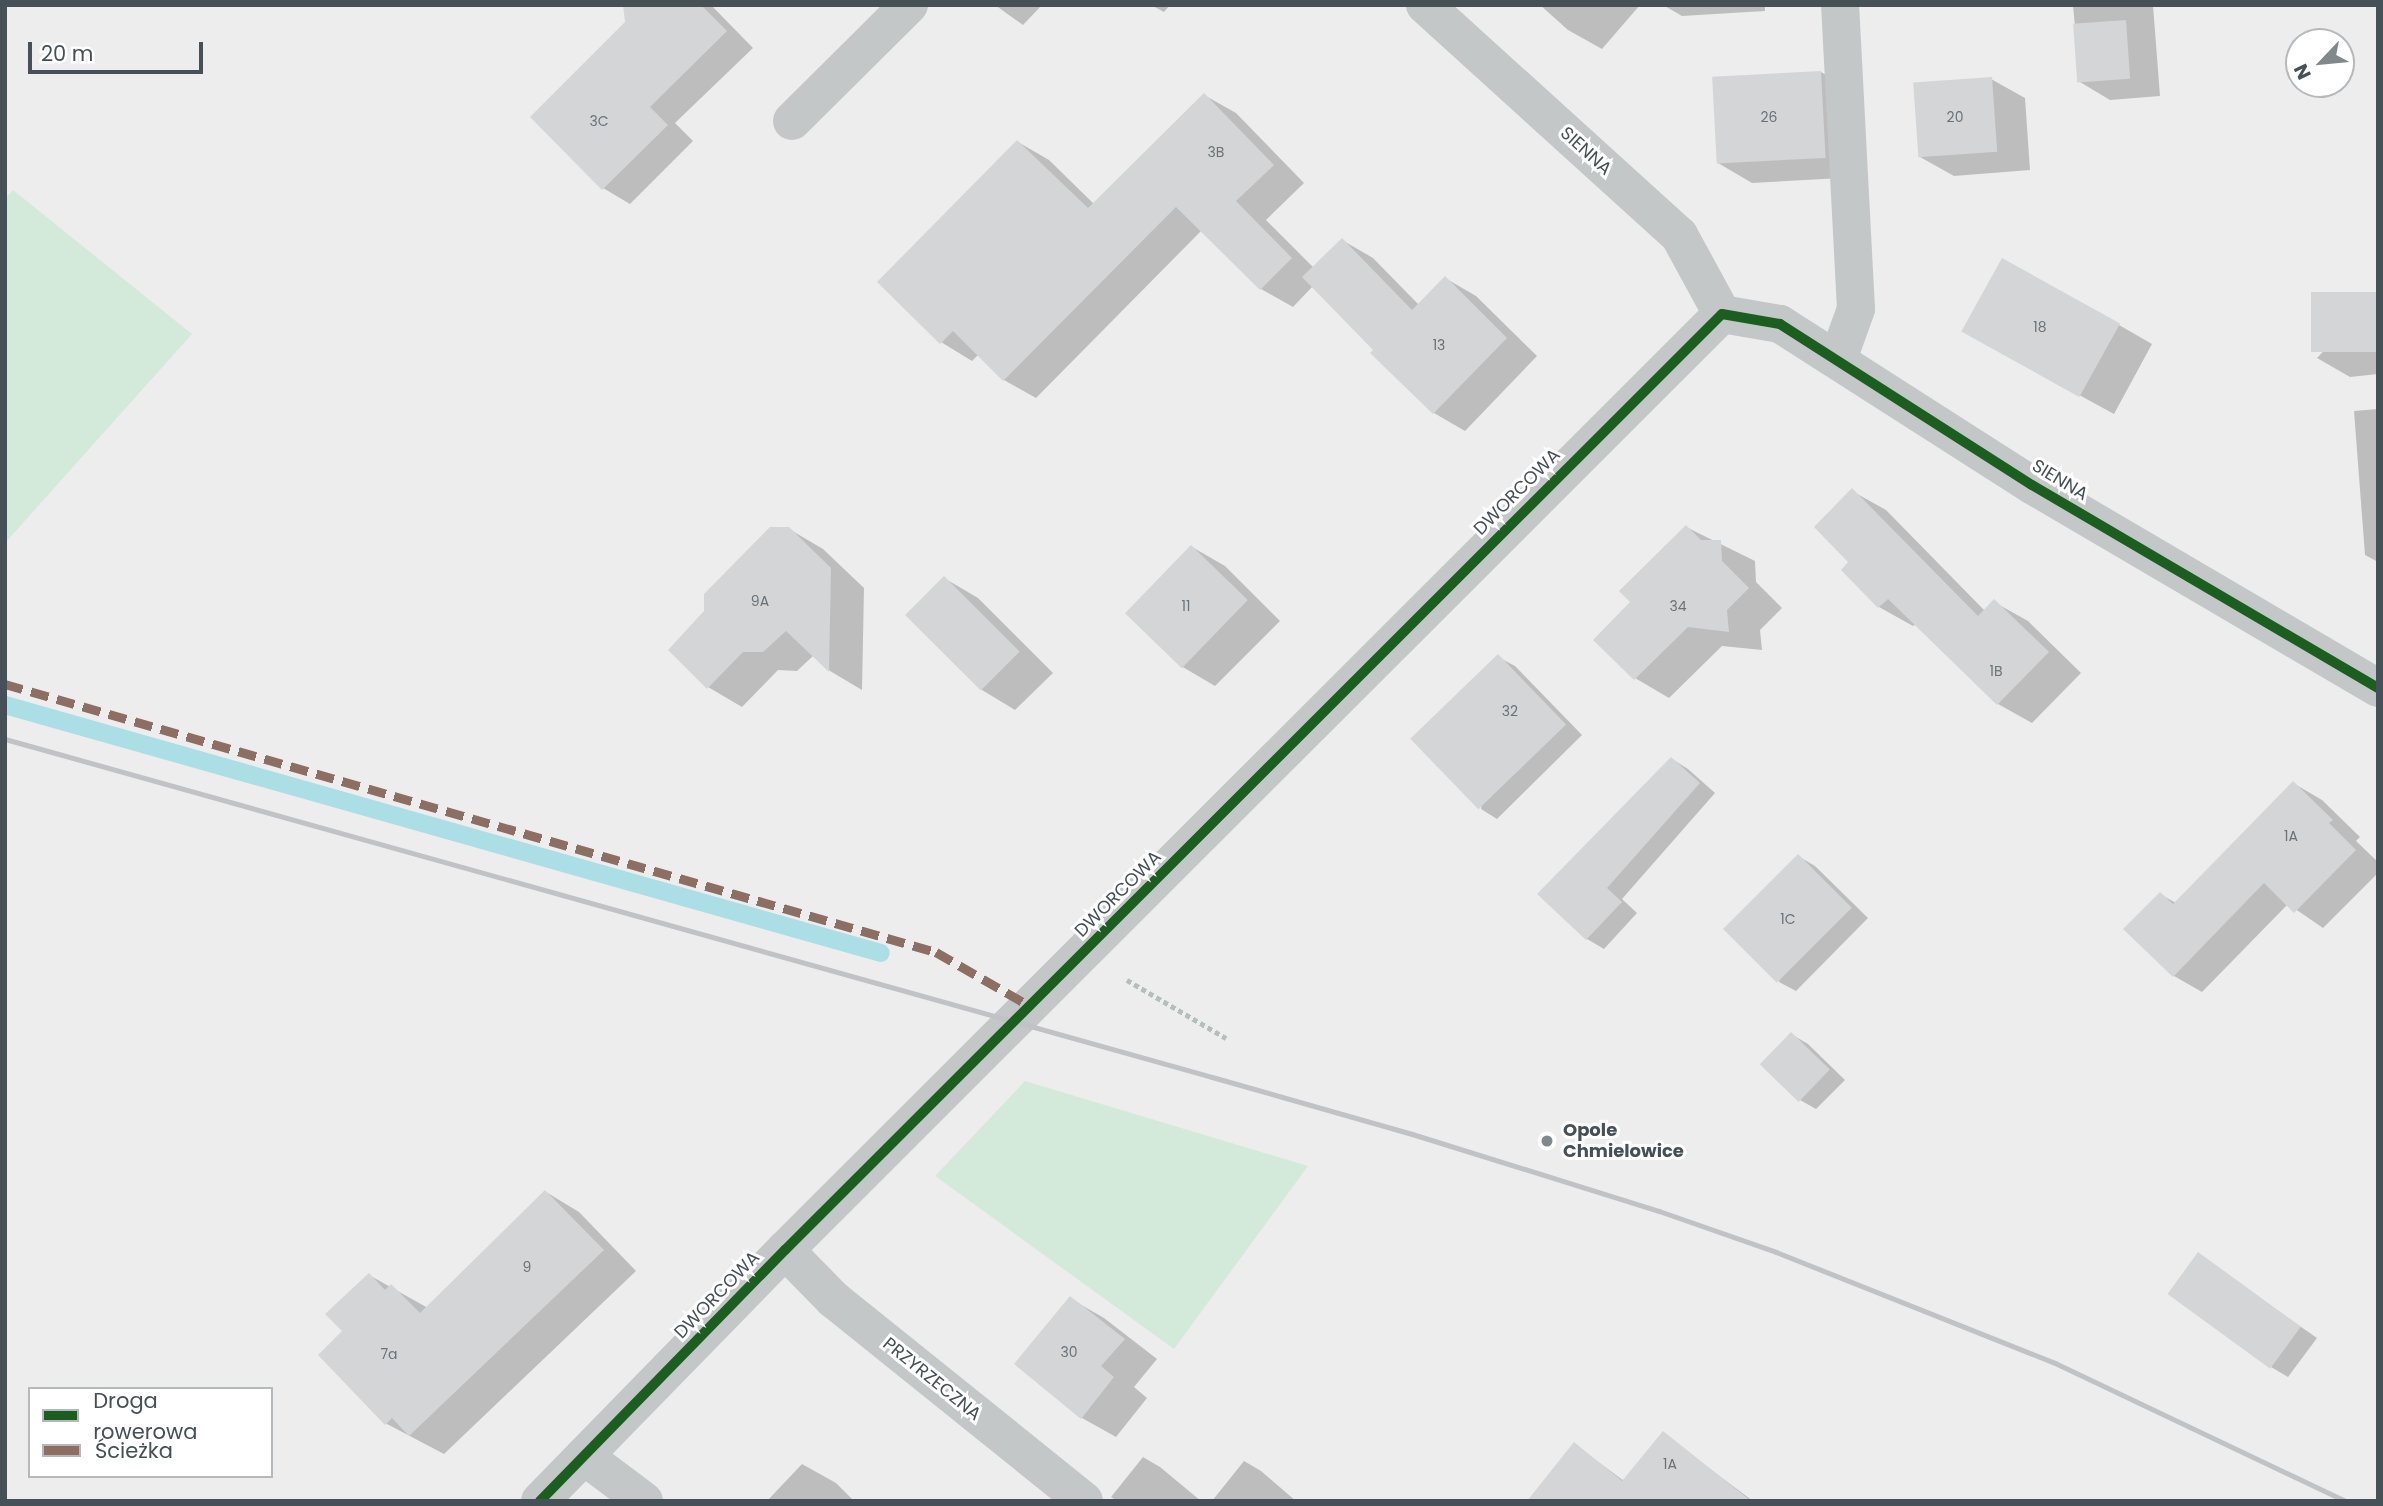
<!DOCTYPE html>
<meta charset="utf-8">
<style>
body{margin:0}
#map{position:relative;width:2383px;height:1506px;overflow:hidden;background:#ededed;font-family:Poppins,sans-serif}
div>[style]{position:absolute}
.green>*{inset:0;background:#d3eada}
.shadow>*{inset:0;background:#0003}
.stream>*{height:18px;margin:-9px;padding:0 9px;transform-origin:9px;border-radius:9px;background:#abdee5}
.building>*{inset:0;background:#d3d5d6;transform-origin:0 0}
.path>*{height:4.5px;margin-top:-2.25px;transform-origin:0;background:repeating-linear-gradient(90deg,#b4bfbb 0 5px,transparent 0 8.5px)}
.minor>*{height:38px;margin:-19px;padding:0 19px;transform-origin:19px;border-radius:19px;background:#c4c7c8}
.rail>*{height:5px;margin:-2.5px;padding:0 2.5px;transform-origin:2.5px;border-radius:2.5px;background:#c0c2c3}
.quiet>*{height:9px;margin-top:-4.5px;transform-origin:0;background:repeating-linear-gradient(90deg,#8d6e63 0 18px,transparent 0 27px)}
.cycleway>*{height:10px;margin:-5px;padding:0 5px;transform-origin:5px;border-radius:5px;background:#1b5e20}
.dots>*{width:19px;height:19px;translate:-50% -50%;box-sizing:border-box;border:4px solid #fff;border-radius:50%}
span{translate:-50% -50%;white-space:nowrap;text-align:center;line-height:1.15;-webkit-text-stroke:6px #fff;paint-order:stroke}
.number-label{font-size:14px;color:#6b7378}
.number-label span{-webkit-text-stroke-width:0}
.street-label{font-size:18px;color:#465157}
.poi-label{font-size:18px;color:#465157;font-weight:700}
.left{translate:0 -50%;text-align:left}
.frame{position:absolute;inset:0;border:7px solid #465157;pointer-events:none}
.legend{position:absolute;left:28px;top:1387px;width:245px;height:91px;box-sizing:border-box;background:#fff;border:2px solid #b5b9bc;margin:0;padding:9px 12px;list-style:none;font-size:21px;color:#465157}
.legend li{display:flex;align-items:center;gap:14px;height:35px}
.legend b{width:35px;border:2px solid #b5b9bc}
.north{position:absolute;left:2285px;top:28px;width:70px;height:70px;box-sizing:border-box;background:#fff;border:2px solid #b5b9bc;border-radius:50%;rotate:244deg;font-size:19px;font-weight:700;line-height:28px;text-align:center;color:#465157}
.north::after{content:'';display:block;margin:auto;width:24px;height:32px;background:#80888c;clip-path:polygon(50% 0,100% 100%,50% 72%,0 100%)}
.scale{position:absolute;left:28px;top:42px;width:175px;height:32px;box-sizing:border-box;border:4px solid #465157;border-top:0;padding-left:9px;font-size:21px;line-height:24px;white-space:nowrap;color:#465157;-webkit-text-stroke:5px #fff;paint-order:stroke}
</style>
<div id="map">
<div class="green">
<i style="clip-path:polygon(13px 190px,192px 334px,5px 543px,5px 199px)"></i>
<i style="clip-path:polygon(1025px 1081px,1308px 1166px,1174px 1349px,935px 1176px)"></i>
</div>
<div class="shadow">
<i style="clip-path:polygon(625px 5px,711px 5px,753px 48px,675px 123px,693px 141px,630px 204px,603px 188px,627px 23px)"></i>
<i style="clip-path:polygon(995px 5px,1042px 5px,1023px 25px)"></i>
<i style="clip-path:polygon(1151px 5px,1170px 5px,1164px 12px)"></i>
<i style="clip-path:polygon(1540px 5px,1640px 5px,1602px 49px,1568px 30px)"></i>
<i style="clip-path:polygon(1663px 5px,1765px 5px,1765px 11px,1682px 16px)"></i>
<i style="clip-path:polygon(2073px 5px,2153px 5px,2160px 96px,2110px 100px,2080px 82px)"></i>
<i style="clip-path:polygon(1821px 72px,1855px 92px,1859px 177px,1752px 183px,1718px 163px)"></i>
<i style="clip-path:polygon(1991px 79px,2025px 98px,2030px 170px,1954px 176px,1920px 157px)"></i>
<i style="clip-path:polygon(1204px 95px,1236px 113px,1304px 183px,1266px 220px,1314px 268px,1342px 240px,1373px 258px,1419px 305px,1445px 278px,1476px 296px,1537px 356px,1465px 431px,1434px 413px,1372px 353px,1375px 350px,1313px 286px,1293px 307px,1261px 289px,1202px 230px,1036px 398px,1004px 380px,979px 354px,972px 361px,941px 342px,1018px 142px,1049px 160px,1094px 204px)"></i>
<i style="clip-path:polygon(2378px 294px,2378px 374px,2350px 377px,2317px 358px)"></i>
<i style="clip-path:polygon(2119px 325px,2152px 344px,2114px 414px,1997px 350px)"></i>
<i style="clip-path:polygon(2378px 409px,2378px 562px,2365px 555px,2354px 411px)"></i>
<i style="clip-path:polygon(1852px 491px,1886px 510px,1985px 611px,1994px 602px,2028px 621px,2081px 673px,2032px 723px,1998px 704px,1916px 624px,1913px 626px,1879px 607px,1844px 570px,1851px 562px)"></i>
<i style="clip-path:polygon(1686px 527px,1755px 561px,1756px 582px,1782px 608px,1760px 630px,1762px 650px,1722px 646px,1669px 698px,1635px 678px,1632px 602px)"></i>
<i style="clip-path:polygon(789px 529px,823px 549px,864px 588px,862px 690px,830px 671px,814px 655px,797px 671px,778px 670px,742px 707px,708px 687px,706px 612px)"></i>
<i style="clip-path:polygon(1192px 547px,1225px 566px,1280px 621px,1215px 686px,1181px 666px)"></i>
<i style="clip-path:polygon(944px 578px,978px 598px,1053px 673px,1015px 710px,982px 690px)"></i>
<i style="clip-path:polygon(1498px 657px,1515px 666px,1582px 735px,1497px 819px,1481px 809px)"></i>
<i style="clip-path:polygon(1672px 759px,1688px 769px,1715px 793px,1622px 899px,1637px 913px,1604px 949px,1587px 939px,1539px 894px)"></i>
<i style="clip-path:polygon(2293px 783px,2322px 800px,2360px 837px,2356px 841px,2378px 862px,2378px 873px,2323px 928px,2288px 904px,2202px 992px,2174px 976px,2160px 894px,2176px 903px)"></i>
<i style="clip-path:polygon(1798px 856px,1815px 866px,1868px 918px,1796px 991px,1779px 982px)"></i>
<i style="clip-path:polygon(1791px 1034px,1808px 1044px,1845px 1080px,1816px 1109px,1800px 1100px)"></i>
<i style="clip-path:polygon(546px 1192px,579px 1212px,636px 1271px,444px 1454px,387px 1424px,321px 1355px,344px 1331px,369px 1275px,428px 1308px)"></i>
<i style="clip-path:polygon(2198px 1255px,2317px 1338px,2288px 1377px,2271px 1367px)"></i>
<i style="clip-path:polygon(1071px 1299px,1104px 1318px,1157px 1359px,1134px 1387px,1147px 1398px,1116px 1437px,1082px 1418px)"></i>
<i style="clip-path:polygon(1663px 1434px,1753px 1501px,1567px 1501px,1574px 1444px,1624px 1481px)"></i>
<i style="clip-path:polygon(1143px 1457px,1160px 1467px,1201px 1501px,1117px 1501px,1111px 1497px)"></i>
<i style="clip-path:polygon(1244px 1461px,1261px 1471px,1296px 1501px,1212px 1501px)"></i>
<i style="clip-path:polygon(802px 1464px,836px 1483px,854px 1501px,767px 1501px)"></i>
</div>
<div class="stream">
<i style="left:5px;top:705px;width:910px;rotate:15.81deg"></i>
</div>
<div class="building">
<i style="clip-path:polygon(623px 5px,701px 5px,727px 31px,650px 107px,668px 125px,602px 190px,530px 117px,625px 22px)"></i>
<i style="left:2126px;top:20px;width:59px;height:53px;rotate:86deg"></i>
<i style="left:1821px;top:71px;width:87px;height:109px;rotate:87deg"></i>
<i style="left:1992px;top:77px;width:75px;height:79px;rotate:86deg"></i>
<i style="clip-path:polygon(1204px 93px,1274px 165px,1236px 201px,1292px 258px,1260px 290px,1176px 207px,1003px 381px,953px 331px,940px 344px,877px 282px,1017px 140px,1088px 208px)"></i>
<i style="clip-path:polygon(1342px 238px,1412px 310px,1445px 276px,1507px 338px,1433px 414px,1370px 353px,1373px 350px,1302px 277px)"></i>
<i style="left:2002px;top:258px;width:135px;height:84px;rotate:29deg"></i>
<i style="left:2378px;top:292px;width:60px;height:67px;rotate:90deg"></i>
<i style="clip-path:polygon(1852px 488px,1978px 616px,1994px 599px,2049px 652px,1997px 705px,1888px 599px,1878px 608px,1841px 570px,1848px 562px,1814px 527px)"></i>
<i style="clip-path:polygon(1686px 525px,1701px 540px,1721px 540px,1722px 561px,1749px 588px,1727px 610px,1729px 632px,1688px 627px,1634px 680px,1593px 640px,1630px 602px,1619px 591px)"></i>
<i style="clip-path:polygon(770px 527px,789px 527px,831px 568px,829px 672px,786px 631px,763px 652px,743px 652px,707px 689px,668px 650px,704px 611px,704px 594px)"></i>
<i style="left:1191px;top:545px;width:79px;height:95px;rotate:44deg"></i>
<i style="left:944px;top:576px;width:107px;height:55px;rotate:45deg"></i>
<i style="left:1498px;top:654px;width:98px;height:122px;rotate:46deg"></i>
<i style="clip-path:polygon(1671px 757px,1700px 783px,1607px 888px,1622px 902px,1586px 940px,1537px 894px)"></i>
<i style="clip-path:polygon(2293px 781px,2333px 820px,2329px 823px,2356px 850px,2294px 913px,2264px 883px,2173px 977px,2123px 929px,2160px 892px,2173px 904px)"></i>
<i style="left:1798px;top:854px;width:76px;height:106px;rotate:45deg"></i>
<i style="left:1791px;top:1032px;width:54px;height:45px;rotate:44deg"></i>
<i style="clip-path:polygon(545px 1190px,604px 1250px,409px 1436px,392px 1418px,385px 1425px,318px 1355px,342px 1331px,325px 1314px,369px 1273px,385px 1290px,391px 1284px,420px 1313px)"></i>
<i style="left:2198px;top:1252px;width:127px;height:52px;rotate:36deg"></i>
<i style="clip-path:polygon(1070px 1296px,1125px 1339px,1101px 1366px,1114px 1377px,1081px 1419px,1014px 1364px)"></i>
<i style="clip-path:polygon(1663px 1431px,1751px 1501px,1527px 1501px,1574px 1442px,1622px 1481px)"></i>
</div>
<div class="path">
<i style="left:1127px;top:980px;width:115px;rotate:30.4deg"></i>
</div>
<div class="minor">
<i style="left:1425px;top:5px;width:343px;rotate:42.2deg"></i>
<i style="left:1679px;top:235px;width:90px;rotate:61.4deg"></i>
<i style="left:792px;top:121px;width:165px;rotate:-44.8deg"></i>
<i style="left:1722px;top:314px;width:59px;rotate:9.8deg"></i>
<i style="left:1780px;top:324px;width:299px;rotate:32.6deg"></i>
<i style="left:2032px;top:485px;width:401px;rotate:30.4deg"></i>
<i style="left:1838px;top:359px;width:53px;rotate:-70.2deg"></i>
<i style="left:1856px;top:309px;width:304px;rotate:-93deg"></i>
<i style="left:785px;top:1250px;width:69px;rotate:45.6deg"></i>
<i style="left:833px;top:1299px;width:322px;rotate:38.8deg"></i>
<i style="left:584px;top:1456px;width:75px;rotate:36.9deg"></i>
<i style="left:540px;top:1501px;width:351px;rotate:-45.7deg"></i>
<i style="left:785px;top:1250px;width:1324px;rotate:-44.97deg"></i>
</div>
<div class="rail">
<i style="left:5px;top:739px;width:1253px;rotate:15.64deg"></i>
<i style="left:1212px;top:1077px;width:208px;rotate:15.9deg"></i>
<i style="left:1412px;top:1134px;width:259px;rotate:17.3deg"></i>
<i style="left:1659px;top:1211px;width:124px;rotate:19.3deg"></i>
<i style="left:1776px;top:1252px;width:300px;rotate:21.7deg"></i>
<i style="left:2055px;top:1363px;width:321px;rotate:25.4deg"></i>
</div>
<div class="quiet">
<i style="left:5px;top:684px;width:969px;rotate:16.06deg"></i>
<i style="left:936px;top:952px;width:108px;rotate:29.9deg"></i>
</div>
<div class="cycleway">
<i style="left:540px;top:1501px;width:351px;rotate:-45.7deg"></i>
<i style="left:785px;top:1250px;width:1324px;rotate:-44.97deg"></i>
<i style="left:1722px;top:314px;width:59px;rotate:9.8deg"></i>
<i style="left:1780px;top:324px;width:299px;rotate:32.6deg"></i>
<i style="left:2032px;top:485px;width:401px;rotate:30.4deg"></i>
</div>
<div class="dots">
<i style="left:1547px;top:1141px;background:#80888c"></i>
</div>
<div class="number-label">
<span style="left:1769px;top:117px">26</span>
<span style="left:1955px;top:117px">20</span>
<span style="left:599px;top:121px">3C</span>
<span style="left:1216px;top:152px">3B</span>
<span style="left:2040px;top:327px">18</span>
<span style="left:1439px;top:345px">13</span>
<span style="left:760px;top:601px">9A</span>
<span style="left:1186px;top:606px">11</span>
<span style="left:1678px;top:606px">34</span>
<span style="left:1996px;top:671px">1B</span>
<span style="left:1510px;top:711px">32</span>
<span style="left:2291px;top:836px">1A</span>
<span style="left:1788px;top:919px">1C</span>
<span style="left:527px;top:1267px">9</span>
<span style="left:1069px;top:1352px">30</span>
<span style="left:389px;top:1354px">7a</span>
<span style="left:1670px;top:1464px">1A</span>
</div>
<div class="street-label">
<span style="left:1586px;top:151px;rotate:42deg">SIENNA</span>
<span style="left:2060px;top:480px;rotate:31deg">SIENNA</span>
<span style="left:1517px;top:492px;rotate:-45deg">DWORCOWA</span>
<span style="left:1118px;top:894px;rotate:-45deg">DWORCOWA</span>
<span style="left:717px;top:1295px;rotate:-46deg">DWORCOWA</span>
<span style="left:932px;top:1379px;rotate:39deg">PRZYRZECZNA</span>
</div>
<div class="poi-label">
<span class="left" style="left:1563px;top:1141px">Opole<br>Chmielowice</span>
</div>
<div class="frame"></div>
<ul class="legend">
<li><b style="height:9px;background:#1b5e20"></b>Droga rowerowa</li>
<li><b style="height:9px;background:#8d6e63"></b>Ścieżka</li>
</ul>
<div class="north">N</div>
<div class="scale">20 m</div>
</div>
